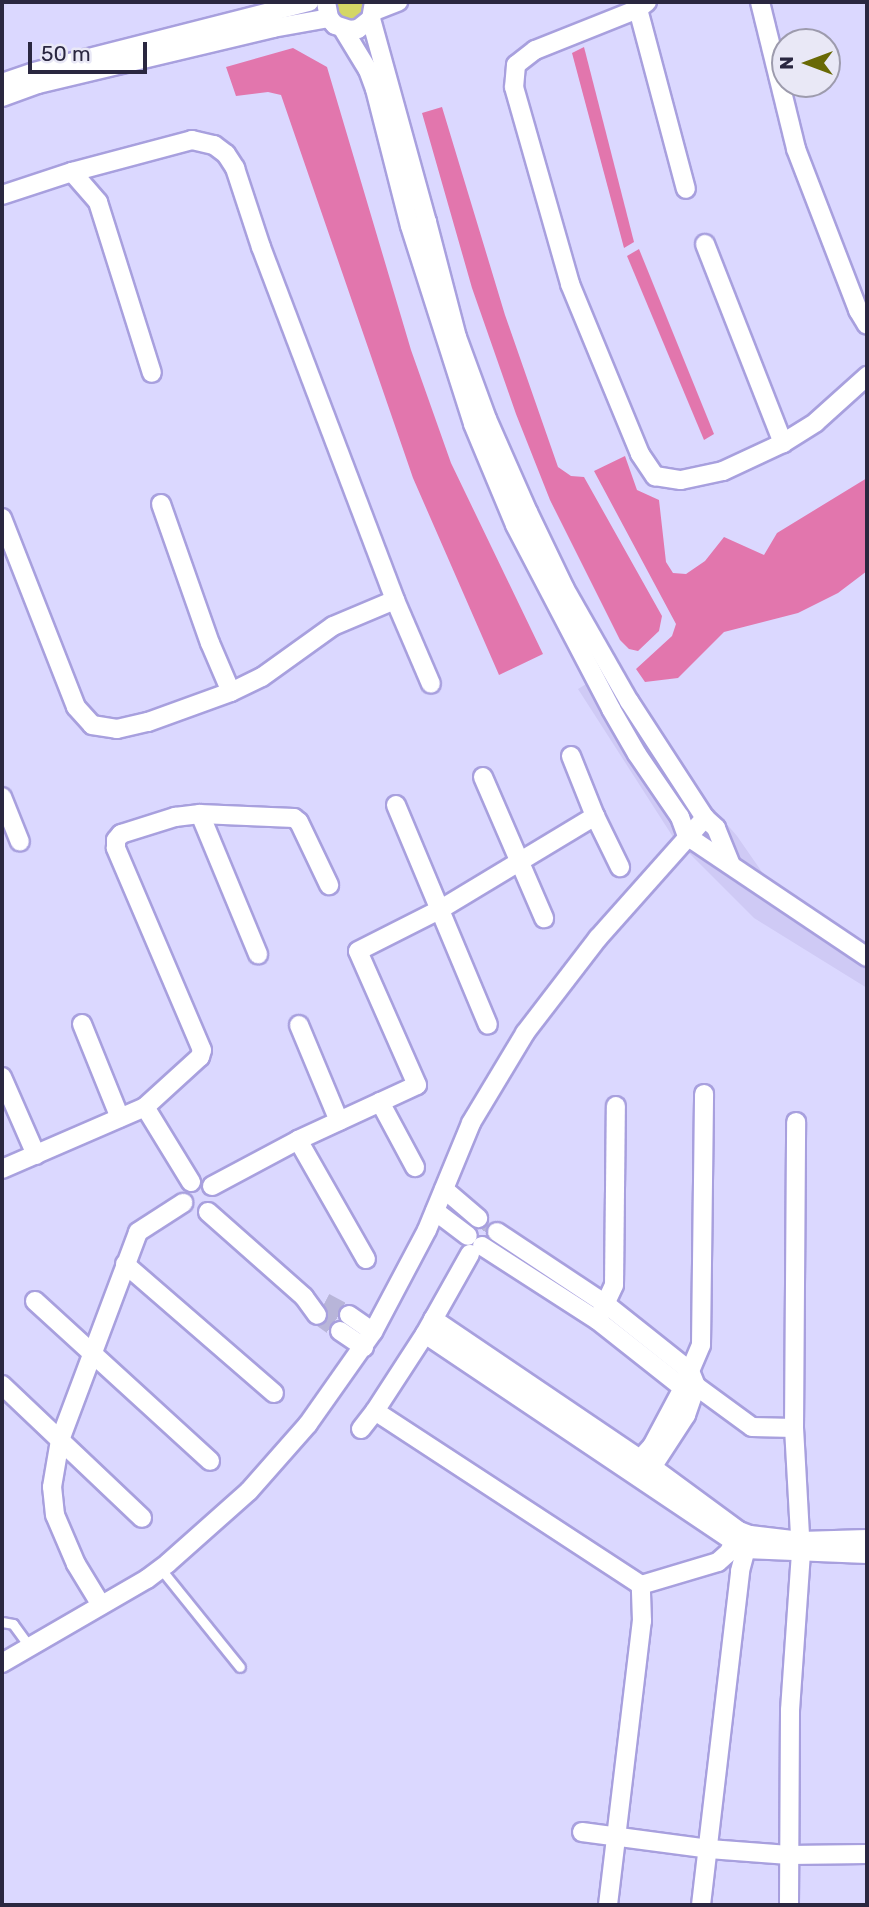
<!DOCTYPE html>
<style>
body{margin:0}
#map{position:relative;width:869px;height:1907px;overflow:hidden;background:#dbd8ff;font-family:Rubik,sans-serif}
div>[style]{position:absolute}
.built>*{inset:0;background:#cfcaf5}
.green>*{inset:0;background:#d4d666}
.water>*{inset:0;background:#e276ad}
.minor-tunnel>*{height:18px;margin-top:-9px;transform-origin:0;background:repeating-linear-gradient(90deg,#b8b5d9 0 18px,transparent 0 27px)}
.roads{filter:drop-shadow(2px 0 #a8a0de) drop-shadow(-2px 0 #a8a0de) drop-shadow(0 2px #a8a0de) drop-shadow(0 -2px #a8a0de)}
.service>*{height:9px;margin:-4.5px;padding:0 4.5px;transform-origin:4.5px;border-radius:4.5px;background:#fff}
.minor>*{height:18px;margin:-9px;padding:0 9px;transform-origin:9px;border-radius:9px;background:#fff}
span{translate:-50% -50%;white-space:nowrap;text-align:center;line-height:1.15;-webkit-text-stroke:5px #e9e8f6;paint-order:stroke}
.frame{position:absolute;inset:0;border:4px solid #2a2740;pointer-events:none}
.north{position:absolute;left:771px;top:28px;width:70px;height:70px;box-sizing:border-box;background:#e9e8f6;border:2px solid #9d9bad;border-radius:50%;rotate:270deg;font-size:19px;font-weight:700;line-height:28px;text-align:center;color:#2a2740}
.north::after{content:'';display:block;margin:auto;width:24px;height:32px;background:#696905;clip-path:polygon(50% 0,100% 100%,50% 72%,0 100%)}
.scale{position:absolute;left:28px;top:42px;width:119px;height:32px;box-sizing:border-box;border:4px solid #2a2740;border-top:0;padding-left:9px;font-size:21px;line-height:24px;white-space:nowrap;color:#2a2740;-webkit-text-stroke:5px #e9e8f6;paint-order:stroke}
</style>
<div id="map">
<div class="built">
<i style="clip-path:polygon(614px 667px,664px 751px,737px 836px,775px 891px,867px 948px,867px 988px,754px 918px,673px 837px,578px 689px)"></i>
</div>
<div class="green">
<i style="clip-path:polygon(335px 2px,366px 2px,370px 15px,341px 30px,333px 5px)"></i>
</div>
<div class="water">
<i style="clip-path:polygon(584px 47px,634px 242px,624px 248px,572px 53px)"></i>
<i style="clip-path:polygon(293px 48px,327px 67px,411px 350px,451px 463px,543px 654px,499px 675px,413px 478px,281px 95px,268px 92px,236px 96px,226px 67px)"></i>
<i style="clip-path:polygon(442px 107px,505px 315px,558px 467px,571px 476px,584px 477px,662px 616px,659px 631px,638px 651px,629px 649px,620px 640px,550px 500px,516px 414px,472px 288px,422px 113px)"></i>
<i style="clip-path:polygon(639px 249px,714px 434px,704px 440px,627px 256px)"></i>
<i style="clip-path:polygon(625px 456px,637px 490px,659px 500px,666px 562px,673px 573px,686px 574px,705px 561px,724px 537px,764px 555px,777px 533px,867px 478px,867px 571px,838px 593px,798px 613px,724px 632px,678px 678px,645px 682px,636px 669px,672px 636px,676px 624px,594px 471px)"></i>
</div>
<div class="minor-tunnel">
<i style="left:470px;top:1254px;width:34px;rotate:-60deg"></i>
<i style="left:325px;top:1302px;width:27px;rotate:28deg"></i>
<i style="left:317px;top:1315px;width:28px;rotate:35deg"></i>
</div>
<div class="roads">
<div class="service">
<i style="left:160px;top:1568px;width:127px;rotate:51.1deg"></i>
<i style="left:2px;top:1622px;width:11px;rotate:10deg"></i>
<i style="left:13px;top:1624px;width:29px;rotate:54deg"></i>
</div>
<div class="minor">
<i style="left:326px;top:2px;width:16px;rotate:79deg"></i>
<i style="left:329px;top:18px;width:9px;rotate:49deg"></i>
<i style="left:335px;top:25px;width:16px;rotate:18deg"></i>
<i style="left:350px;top:30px;width:8px;rotate:-7deg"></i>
<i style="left:358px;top:29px;width:16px;rotate:-38deg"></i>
<i style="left:371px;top:19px;width:17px;rotate:-80deg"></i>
<i style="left:647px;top:2px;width:11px;rotate:142deg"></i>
<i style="left:638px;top:9px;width:111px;rotate:158.3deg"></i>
<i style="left:535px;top:50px;width:24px;rotate:142deg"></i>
<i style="left:516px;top:65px;width:22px;rotate:95deg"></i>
<i style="left:514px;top:87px;width:205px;rotate:74.1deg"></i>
<i style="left:570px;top:284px;width:184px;rotate:67.6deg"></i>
<i style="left:640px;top:454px;width:27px;rotate:56deg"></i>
<i style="left:655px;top:476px;width:26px;rotate:9deg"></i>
<i style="left:681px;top:480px;width:43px;rotate:-12.1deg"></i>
<i style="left:723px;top:471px;width:66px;rotate:-25deg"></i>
<i style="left:783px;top:443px;width:39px;rotate:-32deg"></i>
<i style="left:816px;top:422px;width:69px;rotate:-42deg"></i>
<i style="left:760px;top:2px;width:151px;rotate:76.2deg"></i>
<i style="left:796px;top:149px;width:173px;rotate:68.9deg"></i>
<i style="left:858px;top:310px;width:17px;rotate:59deg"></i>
<i style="left:638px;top:9px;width:186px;rotate:75.1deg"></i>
<i style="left:374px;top:11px;width:26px;rotate:-21deg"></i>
<i style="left:371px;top:19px;width:211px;rotate:74.6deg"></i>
<i style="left:427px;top:222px;width:9px;rotate:139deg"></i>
<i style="left:343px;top:29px;width:48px;rotate:58.6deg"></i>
<i style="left:368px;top:70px;width:20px;rotate:70deg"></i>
<i style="left:375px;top:89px;width:141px;rotate:75.7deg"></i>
<i style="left:410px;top:226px;width:208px;rotate:72.3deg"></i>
<i style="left:473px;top:424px;width:109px;rotate:67.4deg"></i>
<i style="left:515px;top:525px;width:208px;rotate:62.4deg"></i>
<i style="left:611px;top:709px;width:52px;rotate:60deg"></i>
<i style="left:637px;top:754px;width:76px;rotate:55.7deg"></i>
<i style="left:680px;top:817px;width:20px;rotate:70deg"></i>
<i style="left:687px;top:836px;width:217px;rotate:33.9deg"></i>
<i style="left:2px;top:83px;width:34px;rotate:-19deg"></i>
<i style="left:34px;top:72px;width:284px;rotate:-14.3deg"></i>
<i style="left:2px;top:97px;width:38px;rotate:-20deg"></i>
<i style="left:38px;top:84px;width:242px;rotate:-13.4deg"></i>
<i style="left:273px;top:28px;width:57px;rotate:-10.1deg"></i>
<i style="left:72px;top:172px;width:40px;rotate:49deg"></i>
<i style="left:98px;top:202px;width:179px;rotate:72.5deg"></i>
<i style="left:2px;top:195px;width:74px;rotate:-18.2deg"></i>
<i style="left:72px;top:172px;width:124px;rotate:-14.9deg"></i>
<i style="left:192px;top:140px;width:23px;rotate:13deg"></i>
<i style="left:214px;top:145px;width:15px;rotate:37deg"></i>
<i style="left:226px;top:154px;width:17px;rotate:57deg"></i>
<i style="left:235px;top:168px;width:83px;rotate:71.8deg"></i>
<i style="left:261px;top:247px;width:378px;rotate:69.2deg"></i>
<i style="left:395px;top:600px;width:91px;rotate:66.8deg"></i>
<i style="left:427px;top:222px;width:119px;rotate:75.4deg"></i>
<i style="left:457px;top:337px;width:87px;rotate:69.9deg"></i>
<i style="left:487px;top:419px;width:102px;rotate:66.2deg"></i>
<i style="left:528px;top:512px;width:85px;rotate:64.3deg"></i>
<i style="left:565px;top:589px;width:129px;rotate:60.3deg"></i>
<i style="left:629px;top:701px;width:140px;rotate:57deg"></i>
<i style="left:705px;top:818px;width:15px;rotate:42deg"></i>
<i style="left:716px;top:828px;width:38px;rotate:68deg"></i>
<i style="left:705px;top:244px;width:214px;rotate:68.6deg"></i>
<i style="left:161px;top:504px;width:147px;rotate:70.6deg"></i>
<i style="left:210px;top:643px;width:53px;rotate:66.8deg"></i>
<i style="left:2px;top:518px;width:203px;rotate:68.6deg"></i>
<i style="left:76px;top:707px;width:24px;rotate:48deg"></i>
<i style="left:92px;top:725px;width:25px;rotate:9deg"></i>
<i style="left:117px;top:729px;width:32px;rotate:-13deg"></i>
<i style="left:148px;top:722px;width:88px;rotate:-19.9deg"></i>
<i style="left:231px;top:692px;width:34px;rotate:-26deg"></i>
<i style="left:262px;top:677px;width:87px;rotate:-35.7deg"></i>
<i style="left:333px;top:626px;width:67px;rotate:-22.8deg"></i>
<i style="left:571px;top:756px;width:65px;rotate:68.2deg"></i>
<i style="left:595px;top:816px;width:57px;rotate:63.9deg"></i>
<i style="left:483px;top:777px;width:154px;rotate:66.6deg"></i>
<i style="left:2px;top:797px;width:48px;rotate:68.2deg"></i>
<i style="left:396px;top:805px;width:238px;rotate:67.3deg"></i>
<i style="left:200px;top:814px;width:152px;rotate:67.5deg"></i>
<i style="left:82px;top:1024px;width:101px;rotate:68deg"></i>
<i style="left:299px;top:1025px;width:104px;rotate:67.4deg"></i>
<i style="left:2px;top:1077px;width:85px;rotate:66.4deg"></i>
<i style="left:380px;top:1102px;width:74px;rotate:61.7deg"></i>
<i style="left:298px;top:1140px;width:137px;rotate:60.3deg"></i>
<i style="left:2px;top:1169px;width:156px;rotate:-23.4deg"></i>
<i style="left:191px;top:1182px;width:88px;rotate:-121.5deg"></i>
<i style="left:145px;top:1107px;width:74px;rotate:-42.3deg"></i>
<i style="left:200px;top:1057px;width:7px;rotate:-74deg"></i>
<i style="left:202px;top:1050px;width:220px;rotate:-113.1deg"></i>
<i style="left:116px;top:848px;width:8px;rotate:-90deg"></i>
<i style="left:116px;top:840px;width:8px;rotate:-50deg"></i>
<i style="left:121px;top:834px;width:57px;rotate:-17.5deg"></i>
<i style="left:175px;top:817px;width:25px;rotate:-7deg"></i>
<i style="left:200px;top:814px;width:94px;rotate:2.4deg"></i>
<i style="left:294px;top:818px;width:6px;rotate:39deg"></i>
<i style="left:299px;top:822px;width:70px;rotate:64.5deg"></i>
<i style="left:212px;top:1186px;width:98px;rotate:-28.1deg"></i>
<i style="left:298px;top:1140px;width:131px;rotate:-24.8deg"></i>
<i style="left:417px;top:1085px;width:146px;rotate:-113.8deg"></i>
<i style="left:358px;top:951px;width:93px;rotate:-26.8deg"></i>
<i style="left:441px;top:909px;width:180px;rotate:-31.1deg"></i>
<i style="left:444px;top:1189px;width:45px;rotate:40.5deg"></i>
<i style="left:435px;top:1211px;width:41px;rotate:37.1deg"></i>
<i style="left:208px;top:1212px;width:128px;rotate:41.5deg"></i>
<i style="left:304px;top:1297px;width:22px;rotate:54deg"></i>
<i style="left:497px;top:1232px;width:132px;rotate:33.6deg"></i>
<i style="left:607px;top:1305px;width:106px;rotate:38.5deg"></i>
<i style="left:690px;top:1371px;width:16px;rotate:68deg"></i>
<i style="left:696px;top:1386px;width:31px;rotate:109deg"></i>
<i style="left:686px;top:1415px;width:72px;rotate:123deg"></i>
<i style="left:482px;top:1246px;width:137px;rotate:32.8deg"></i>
<i style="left:597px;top:1320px;width:110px;rotate:38.3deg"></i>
<i style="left:683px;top:1388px;width:66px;rotate:118.1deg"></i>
<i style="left:652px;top:1446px;width:30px;rotate:132deg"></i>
<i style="left:470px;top:1254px;width:92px;rotate:119.4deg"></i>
<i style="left:425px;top:1334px;width:92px;rotate:123deg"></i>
<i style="left:375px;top:1411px;width:318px;rotate:33.2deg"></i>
<i style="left:641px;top:1585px;width:80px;rotate:-16.6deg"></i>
<i style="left:718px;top:1562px;width:15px;rotate:-42deg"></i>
<i style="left:729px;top:1552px;width:23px;rotate:-65deg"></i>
<i style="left:125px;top:1264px;width:197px;rotate:40.9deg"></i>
<i style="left:35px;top:1301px;width:237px;rotate:42.4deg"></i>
<i style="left:601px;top:1313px;width:31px;rotate:-65deg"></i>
<i style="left:614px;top:1285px;width:179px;rotate:-89.4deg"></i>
<i style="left:349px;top:1315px;width:29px;rotate:35deg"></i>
<i style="left:433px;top:1319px;width:264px;rotate:34.1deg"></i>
<i style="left:652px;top:1467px;width:108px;rotate:36.3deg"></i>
<i style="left:739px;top:1531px;width:12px;rotate:20deg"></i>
<i style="left:750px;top:1535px;width:51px;rotate:6.7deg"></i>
<i style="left:801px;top:1541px;width:66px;rotate:-1.7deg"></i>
<i style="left:340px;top:1331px;width:29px;rotate:34deg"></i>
<i style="left:425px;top:1334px;width:386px;rotate:33.9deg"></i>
<i style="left:745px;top:1549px;width:122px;rotate:2.3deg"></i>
<i style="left:687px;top:1378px;width:36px;rotate:-67deg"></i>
<i style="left:701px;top:1345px;width:251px;rotate:-89.3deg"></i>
<i style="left:2px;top:1385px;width:193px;rotate:43.5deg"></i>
<i style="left:686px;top:1387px;width:10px;rotate:-6deg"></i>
<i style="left:696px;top:1386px;width:69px;rotate:36.2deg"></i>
<i style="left:752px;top:1427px;width:42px;rotate:1.4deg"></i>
<i style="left:361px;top:1429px;width:23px;rotate:-52deg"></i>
<i style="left:101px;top:1605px;width:48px;rotate:-121.4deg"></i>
<i style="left:76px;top:1564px;width:53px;rotate:-113.2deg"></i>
<i style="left:55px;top:1515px;width:28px;rotate:-96deg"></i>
<i style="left:52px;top:1487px;width:48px;rotate:-80.3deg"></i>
<i style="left:60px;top:1440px;width:222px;rotate:-69.4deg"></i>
<i style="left:138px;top:1232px;width:54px;rotate:-32.8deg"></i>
<i style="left:2px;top:1663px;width:168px;rotate:-30.1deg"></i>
<i style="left:147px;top:1579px;width:26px;rotate:-37deg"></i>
<i style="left:168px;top:1563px;width:108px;rotate:-41.6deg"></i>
<i style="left:249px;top:1491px;width:89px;rotate:-48.6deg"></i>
<i style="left:308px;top:1424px;width:113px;rotate:-54.8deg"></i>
<i style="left:373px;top:1332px;width:115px;rotate:-62.1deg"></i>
<i style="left:427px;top:1230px;width:116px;rotate:-67.6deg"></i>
<i style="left:471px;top:1123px;width:105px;rotate:-59deg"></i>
<i style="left:525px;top:1033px;width:120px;rotate:-52.5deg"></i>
<i style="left:598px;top:938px;width:161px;rotate:-48.3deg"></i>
<i style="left:582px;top:1832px;width:128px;rotate:7.6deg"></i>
<i style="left:709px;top:1849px;width:80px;rotate:4.3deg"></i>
<i style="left:789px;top:1855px;width:78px;rotate:-0.7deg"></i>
<i style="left:608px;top:1905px;width:286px;rotate:-83.2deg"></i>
<i style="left:642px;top:1621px;width:36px;rotate:-92deg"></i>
<i style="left:701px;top:1905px;width:336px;rotate:-83.3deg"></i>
<i style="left:740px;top:1571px;width:34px;rotate:-75deg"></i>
<i style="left:789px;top:1905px;width:195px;rotate:-89.7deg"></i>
<i style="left:790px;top:1710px;width:157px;rotate:-86deg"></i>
<i style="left:801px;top:1553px;width:125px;rotate:-93.2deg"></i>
<i style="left:794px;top:1428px;width:306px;rotate:-89.6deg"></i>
</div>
</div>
<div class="frame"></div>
<div class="north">N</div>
<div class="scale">50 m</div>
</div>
